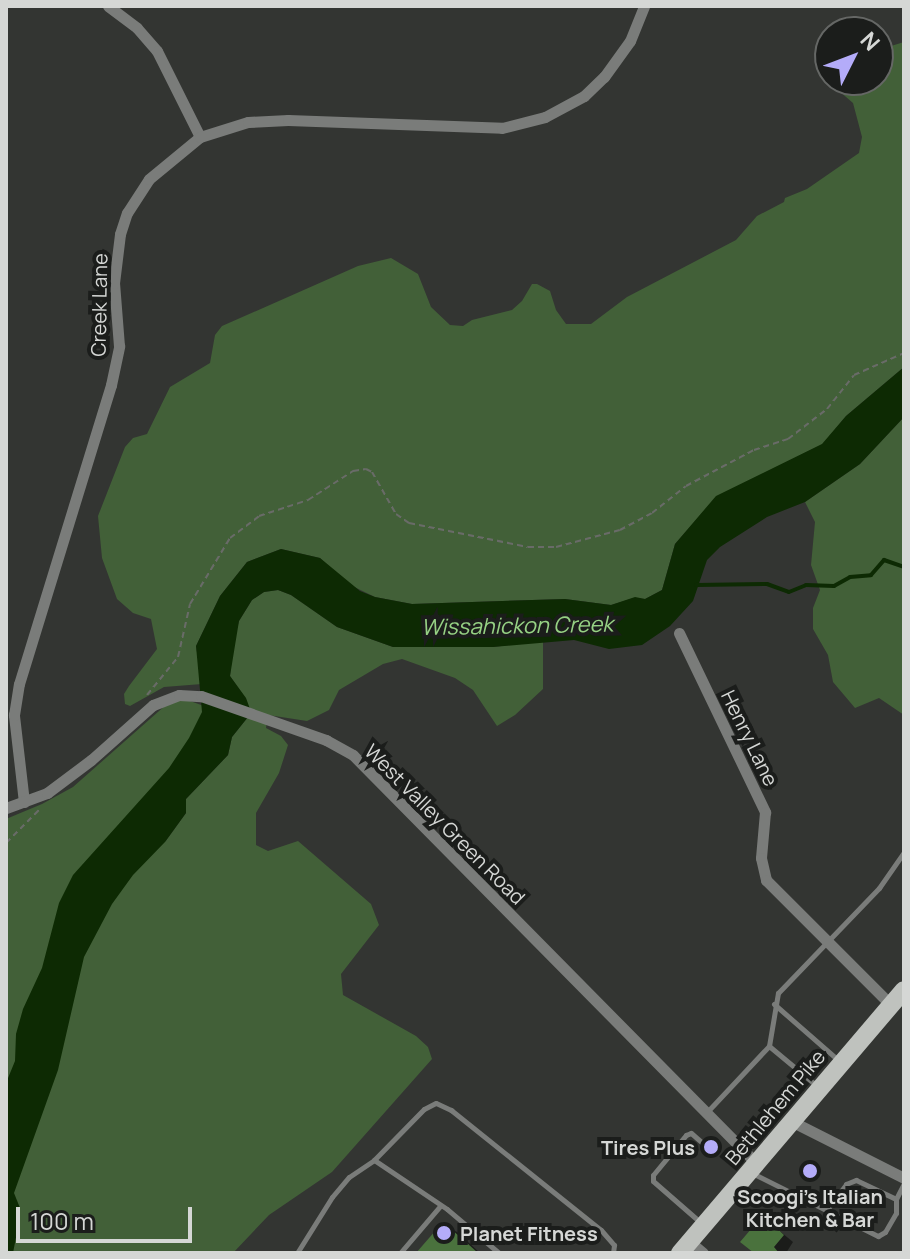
<!DOCTYPE html>
<style>
body{margin:0}
#map{position:relative;width:910px;height:1259px;overflow:hidden;background:#333532;font-family:Manrope,sans-serif}
div>[style]{position:absolute}
.green>*{inset:0;background:#426038}
.water>*{inset:0;background:#0d2a03}
.shadow>*{inset:0;background:#0007}
.stream>*{height:4px;margin:-2px;padding:0 2px;transform-origin:2px;border-radius:2px;background:#0d2a03}
.building>*{inset:0;background:#4a723d}
.path>*{height:2px;margin-top:-1px;transform-origin:0;background:repeating-linear-gradient(90deg,#696b68 0 6px,transparent 0 10px)}
.service>*{height:5px;margin:-2.5px;padding:0 2.5px;transform-origin:2.5px;border-radius:2.5px;background:#7a7c7a}
.minor>*{height:11px;margin:-5.5px;padding:0 5.5px;transform-origin:5.5px;border-radius:5.5px;background:#7a7c7a}
.primary>*{height:18px;margin:-9px;padding:0 9px;transform-origin:9px;border-radius:9px;background:#bfc2be}
.dots>*{width:22px;height:22px;translate:-50% -50%;box-sizing:border-box;border:4px solid #1b1d1b;border-radius:50%}
span{translate:-50% -50%;white-space:nowrap;text-align:center;line-height:1.15;-webkit-text-stroke:8px #1b1d1b;paint-order:stroke}
.street-label{font-size:20px;color:#d5d7d5}
.poi-label{font-size:20px;color:#d5d7d5;font-weight:700}
.right{translate:-100% -50%;text-align:right}
.left{translate:0 -50%;text-align:left}
.water-label{font-size:22px;color:#96d184;font-style:italic}
.frame{position:absolute;inset:0;border:8px solid #d5d7d5;pointer-events:none}
.north{position:absolute;left:814px;top:16px;width:80px;height:80px;box-sizing:border-box;background:#1b1d1b;border:2px solid #656765;border-radius:50%;rotate:48deg;font-size:22px;font-weight:700;line-height:32px;text-align:center;color:#d5d7d5}
.north::after{content:'';display:block;margin:auto;width:28px;height:36px;background:#b4acf9;clip-path:polygon(50% 0,100% 100%,50% 72%,0 100%)}
.scale{position:absolute;left:16px;top:1207px;width:176px;height:36px;box-sizing:border-box;border:4px solid #d5d7d5;border-top:0;padding-left:10px;font-size:24px;line-height:28px;white-space:nowrap;color:#d5d7d5;-webkit-text-stroke:6px #1b1d1b;paint-order:stroke}
</style>
<div id="map">
<div class="green">
<i style="clip-path:polygon(904px 42px,904px 367px,846px 416px,823px 444px,716px 497px,675px 544px,662px 590px,645px 599px,634px 598px,611px 605px,565px 599px,412px 604px,375px 597px,348px 584px,320px 558px,281px 549px,247px 562px,220px 596px,196px 646px,202px 684px,164px 687px,130px 706px,125px 704px,124px 694px,129px 686px,157px 649px,151px 619px,133px 613px,117px 599px,102px 558px,98px 516px,125px 447px,133px 438px,147px 434px,170px 387px,210px 363px,215px 335px,222px 326px,358px 266px,391px 258px,418px 274px,431px 307px,450px 325px,463px 326px,472px 320px,512px 310px,522px 301px,532px 284px,537px 284px,550px 291px,556px 310px,566px 324px,591px 324px,627px 297px,736px 240px,757px 216px,784px 202px,785px 198px,807px 189px,859px 153px,862px 137px,853px 103px,831px 84px,821px 68px,830px 55px,830px 80px,878px 80px,878px 50px)"></i>
<i style="clip-path:polygon(904px 417px,904px 715px,879px 698px,855px 708px,833px 682px,828px 655px,813px 629px,813px 608px,820px 590px,811px 565px,815px 522px,805px 502px,860px 464px)"></i>
<i style="clip-path:polygon(278px 590px,291px 595px,337px 627px,393px 647px,493px 647px,543px 641px,543px 689px,515px 715px,497px 726px,473px 690px,455px 678px,402px 659px,383px 664px,339px 690px,329px 710px,307px 721px,268px 715px,266px 728px,281px 736px,288px 745px,279px 773px,256px 813px,256px 845px,268px 851px,298px 841px,371px 904px,379px 925px,341px 974px,343px 995px,416px 1036px,428px 1047px,432px 1059px,332px 1172px,269px 1215px,233px 1253px,6px 1253px,6px 819px,42px 804px,73px 787px,176px 696px,218px 711px,165px 842px,186px 813px,186px 799px,228px 755px,232px 737px,248px 717px,246px 699px,230px 676px,234px 639px,239px 621px,252px 600px,264px 592px)"></i>
</div>
<div class="water">
<i style="clip-path:polygon(904px 367px,904px 417px,860px 464px,805px 502px,767px 517px,720px 547px,707px 560px,693px 601px,670px 626px,642px 645px,609px 649px,574px 640px,493px 647px,393px 647px,337px 627px,291px 595px,278px 590px,264px 592px,252px 600px,239px 621px,230px 676px,246px 698px,250px 709px,248px 717px,232px 737px,228px 755px,186px 799px,186px 813px,165px 842px,133px 875px,112px 904px,84px 957px,58px 1070px,14px 1193px,20px 1208px,18px 1227px,13px 1253px,6px 1253px,6px 1083px,15px 1061px,16px 1034px,23px 1009px,42px 968px,59px 903px,73px 875px,169px 768px,189px 738px,202px 712px,196px 646px,220px 596px,247px 562px,281px 549px,320px 558px,360px 591px,375px 597px,412px 604px,565px 599px,611px 605px,635px 597px,645px 599px,662px 590px,675px 544px,716px 496px,822px 444px,846px 416px)"></i>
</div>
<div class="shadow">
<i style="clip-path:polygon(764px 1218px,793px 1242px,786px 1253px,758px 1253px)"></i>
<i style="clip-path:polygon(444px 1225px,457px 1232px,480px 1253px,419px 1253px)"></i>
</div>
<div class="stream">
<i style="left:696px;top:585px;width:71px;rotate:-0.8deg"></i>
<i style="left:767px;top:584px;width:23px;rotate:20deg"></i>
<i style="left:789px;top:592px;width:18px;rotate:-22deg"></i>
<i style="left:806px;top:585px;width:28px;rotate:2deg"></i>
<i style="left:834px;top:586px;width:18px;rotate:-29deg"></i>
<i style="left:850px;top:577px;width:21px;rotate:-5deg"></i>
<i style="left:871px;top:575px;width:20px;rotate:-49deg"></i>
<i style="left:884px;top:560px;width:21px;rotate:19deg"></i>
</div>
<div class="building">
<i style="clip-path:polygon(763px 1215px,784px 1235px,774px 1247px,779px 1253px,754px 1253px,740px 1242px)"></i>
<i style="clip-path:polygon(443px 1222px,467px 1243px,478px 1253px,416px 1253px)"></i>
</div>
<div class="path">
<i style="left:147px;top:695px;width:49px;rotate:-50.8deg"></i>
<i style="left:178px;top:657px;width:54px;rotate:-77.2deg"></i>
<i style="left:190px;top:604px;width:77px;rotate:-58.8deg"></i>
<i style="left:230px;top:538px;width:36px;rotate:-37deg"></i>
<i style="left:259px;top:516px;width:52px;rotate:-18.1deg"></i>
<i style="left:308px;top:500px;width:54px;rotate:-32.8deg"></i>
<i style="left:353px;top:471px;width:13px;rotate:-9deg"></i>
<i style="left:366px;top:469px;width:7px;rotate:27deg"></i>
<i style="left:372px;top:472px;width:48px;rotate:60.3deg"></i>
<i style="left:396px;top:514px;width:16px;rotate:35deg"></i>
<i style="left:409px;top:523px;width:121px;rotate:11.4deg"></i>
<i style="left:528px;top:547px;width:28px"></i>
<i style="left:556px;top:547px;width:66px;rotate:-14.9deg"></i>
<i style="left:620px;top:530px;width:36px;rotate:-28deg"></i>
<i style="left:652px;top:513px;width:43px;rotate:-38.5deg"></i>
<i style="left:686px;top:486px;width:77px;rotate:-27.9deg"></i>
<i style="left:754px;top:450px;width:36px;rotate:-18deg"></i>
<i style="left:788px;top:439px;width:49px;rotate:-37.6deg"></i>
<i style="left:827px;top:409px;width:43px;rotate:-51.5deg"></i>
<i style="left:854px;top:375px;width:55px;rotate:-23.7deg"></i>
<i style="left:6px;top:843px;width:47px;rotate:-45deg"></i>
</div>
<div class="service">
<i style="left:774px;top:1004px;width:85px;rotate:41.2deg"></i>
<i style="left:769px;top:1046px;width:62px;rotate:39.8deg"></i>
<i style="left:706px;top:1113px;width:92px;rotate:-46.8deg"></i>
<i style="left:769px;top:1046px;width:54px;rotate:-80.4deg"></i>
<i style="left:778px;top:993px;width:146px;rotate:-46.1deg"></i>
<i style="left:879px;top:888px;width:44px;rotate:-55.2deg"></i>
<i style="left:754px;top:1174px;width:139px;rotate:26.6deg"></i>
<i style="left:878px;top:1236px;width:8px;rotate:-30deg"></i>
<i style="left:885px;top:1232px;width:22px;rotate:-60deg"></i>
<i style="left:896px;top:1213px;width:14px;rotate:-90deg"></i>
<i style="left:896px;top:1199px;width:18px;rotate:-63deg"></i>
<i style="left:826px;top:1211px;width:34px;rotate:-53deg"></i>
<i style="left:846px;top:1184px;width:11px;rotate:-22deg"></i>
<i style="left:856px;top:1180px;width:44px;rotate:25.4deg"></i>
<i style="left:700px;top:1222px;width:62px;rotate:-138.9deg"></i>
<i style="left:653px;top:1181px;width:6px;rotate:-90deg"></i>
<i style="left:653px;top:1175px;width:52px;rotate:-50.5deg"></i>
<i style="left:686px;top:1135px;width:5px;rotate:-22deg"></i>
<i style="left:691px;top:1133px;width:20px;rotate:41deg"></i>
<i style="left:297px;top:1253px;width:66px;rotate:-58deg"></i>
<i style="left:332px;top:1197px;width:26px;rotate:-50deg"></i>
<i style="left:349px;top:1177px;width:30px;rotate:-34deg"></i>
<i style="left:400px;top:1253px;width:62px;rotate:-49.6deg"></i>
<i style="left:499px;top:1253px;width:68px;rotate:-139.8deg"></i>
<i style="left:447px;top:1209px;width:88px;rotate:-146.1deg"></i>
<i style="left:374px;top:1160px;width:71px;rotate:-45.6deg"></i>
<i style="left:424px;top:1109px;width:13px;rotate:-27deg"></i>
<i style="left:436px;top:1103px;width:17px;rotate:25deg"></i>
<i style="left:451px;top:1110px;width:192px;rotate:38.7deg"></i>
<i style="left:601px;top:1230px;width:20px;rotate:49deg"></i>
<i style="left:614px;top:1245px;width:8px;rotate:97deg"></i>
</div>
<div class="minor">
<i style="left:108px;top:6px;width:36px;rotate:37deg"></i>
<i style="left:137px;top:28px;width:30px;rotate:49deg"></i>
<i style="left:157px;top:51px;width:96px;rotate:63.4deg"></i>
<i style="left:679px;top:633px;width:199px;rotate:64.3deg"></i>
<i style="left:765px;top:812px;width:46px;rotate:95deg"></i>
<i style="left:761px;top:858px;width:23px;rotate:77deg"></i>
<i style="left:766px;top:880px;width:175px;rotate:45deg"></i>
<i style="left:24px;top:802px;width:88px;rotate:-96.6deg"></i>
<i style="left:14px;top:715px;width:31px;rotate:-81deg"></i>
<i style="left:19px;top:684px;width:313px;rotate:-72.9deg"></i>
<i style="left:111px;top:385px;width:40px;rotate:-78deg"></i>
<i style="left:119px;top:346px;width:63px;rotate:-94.5deg"></i>
<i style="left:114px;top:283px;width:49px;rotate:-83deg"></i>
<i style="left:120px;top:234px;width:22px;rotate:-72deg"></i>
<i style="left:127px;top:213px;width:40px;rotate:-57.1deg"></i>
<i style="left:149px;top:179px;width:66px;rotate:-39.5deg"></i>
<i style="left:200px;top:137px;width:50px;rotate:-17.4deg"></i>
<i style="left:248px;top:122px;width:40px;rotate:-2.9deg"></i>
<i style="left:288px;top:120px;width:214px;rotate:2.1deg"></i>
<i style="left:502px;top:128px;width:44px;rotate:-14.3deg"></i>
<i style="left:545px;top:117px;width:44px;rotate:-28.3deg"></i>
<i style="left:584px;top:96px;width:28px;rotate:-44deg"></i>
<i style="left:604px;top:77px;width:44px;rotate:-54.2deg"></i>
<i style="left:630px;top:41px;width:38px;rotate:-68deg"></i>
<i style="left:6px;top:808px;width:44px;rotate:-20.1deg"></i>
<i style="left:47px;top:793px;width:55px;rotate:-36.9deg"></i>
<i style="left:91px;top:760px;width:83px;rotate:-41.6deg"></i>
<i style="left:153px;top:705px;width:28px;rotate:-21deg"></i>
<i style="left:179px;top:695px;width:22px;rotate:3deg"></i>
<i style="left:201px;top:696px;width:133px;rotate:19.4deg"></i>
<i style="left:326px;top:740px;width:31px;rotate:29deg"></i>
<i style="left:353px;top:755px;width:573px;rotate:45.35deg"></i>
<i style="left:793px;top:1122px;width:124px;rotate:26.8deg"></i>
<i style="left:690px;top:1242px;width:17px;rotate:40deg"></i>
</div>
<div class="primary">
<i style="left:680px;top:1253px;width:345px;rotate:-49.6deg"></i>
</div>
<div class="dots">
<i style="left:711px;top:1147px;background:#b4acf9"></i>
<i style="left:810px;top:1171px;background:#b4acf9"></i>
<i style="left:444px;top:1233px;background:#b4acf9"></i>
</div>
<div class="street-label">
<span style="left:99px;top:305px;rotate:-89deg">Creek Lane</span>
<span style="left:750px;top:738px;rotate:64deg">Henry Lane</span>
<span style="left:445px;top:824px;rotate:45deg">West Valley Green Road</span>
<span style="left:775px;top:1107px;rotate:-50deg">Bethlehem Pike</span>
</div>
<div class="poi-label">
<span class="right" style="left:695px;top:1147px">Tires Plus</span>
<span style="left:810px;top:1208px">Scoogi's Italian<br>Kitchen &amp; Bar</span>
<span class="left" style="left:460px;top:1233px">Planet Fitness</span>
</div>
<div class="water-label">
<span style="left:517px;top:626px;rotate:-1deg">Wissahickon Creek</span>
</div>
<div class="frame"></div>
<div class="north">N</div>
<div class="scale">100 m</div>
</div>
